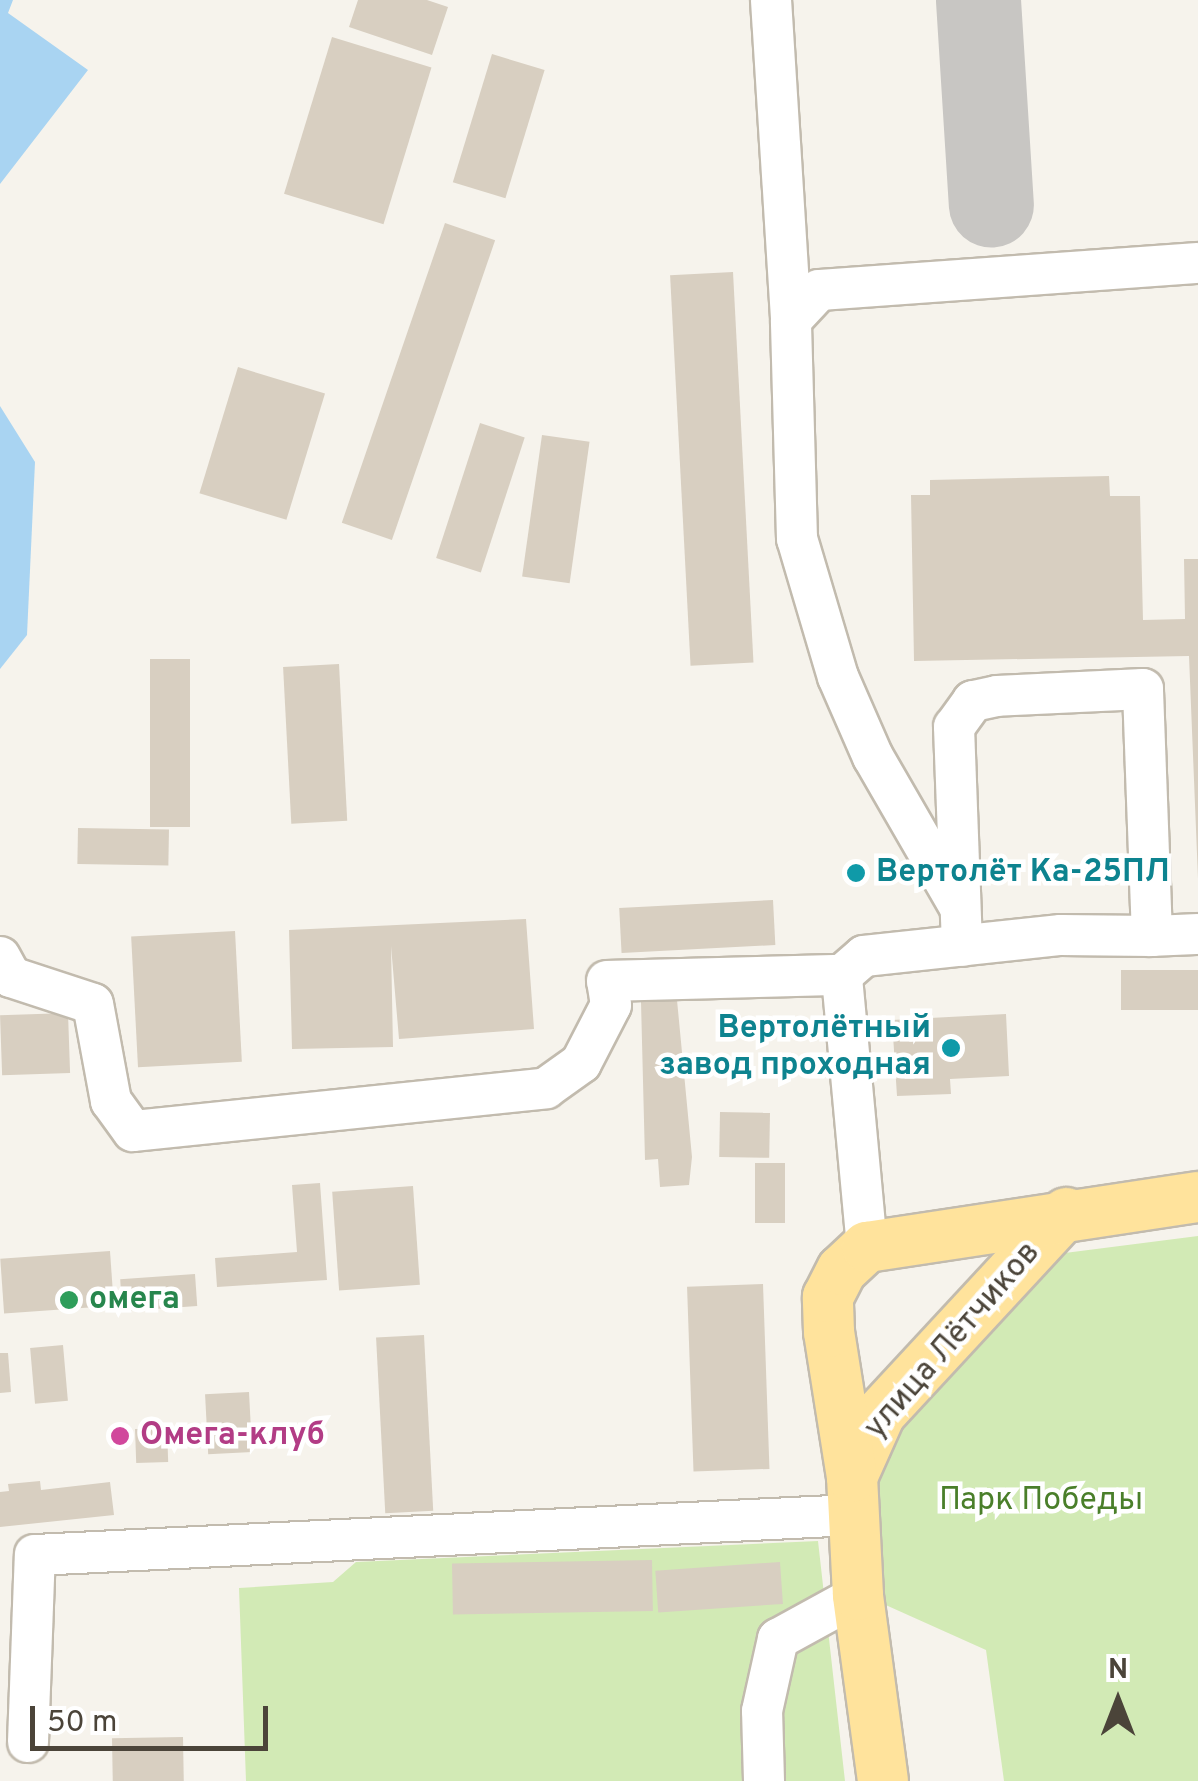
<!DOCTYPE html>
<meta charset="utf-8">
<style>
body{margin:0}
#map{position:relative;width:1198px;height:1781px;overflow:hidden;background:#f6f3ec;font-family:Overpass,sans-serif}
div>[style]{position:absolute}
.green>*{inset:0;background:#d2eab5}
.water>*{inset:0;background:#a9d4f2}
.taxiway>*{height:85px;margin:-42.5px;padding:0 42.5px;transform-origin:42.5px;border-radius:42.5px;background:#c8c6c3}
.building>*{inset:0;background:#d8cfc1;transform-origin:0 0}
.roads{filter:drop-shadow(2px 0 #c2bbae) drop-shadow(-2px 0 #c2bbae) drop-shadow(0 2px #c2bbae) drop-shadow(0 -2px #c2bbae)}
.minor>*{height:40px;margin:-20px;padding:0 20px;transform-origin:20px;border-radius:20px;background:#fff}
.major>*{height:50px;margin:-25px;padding:0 25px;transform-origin:25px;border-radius:25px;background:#ffe39c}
.dots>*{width:28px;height:28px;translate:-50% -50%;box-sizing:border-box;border:5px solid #fff;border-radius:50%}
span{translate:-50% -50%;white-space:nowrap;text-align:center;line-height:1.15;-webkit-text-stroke:9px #fff;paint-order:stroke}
.culture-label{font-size:32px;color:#0d838f;font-weight:700}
.left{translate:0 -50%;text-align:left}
.right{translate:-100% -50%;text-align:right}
.leisure-label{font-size:32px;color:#27864d;font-weight:700}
.street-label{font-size:32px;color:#4b4439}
.hotel-label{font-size:32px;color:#b23c85;font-weight:700}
.park-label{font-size:32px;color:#4a7f2a}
.north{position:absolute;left:1068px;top:1651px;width:100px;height:100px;-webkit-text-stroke:8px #fff;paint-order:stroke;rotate:0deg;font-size:28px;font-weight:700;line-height:40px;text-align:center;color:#4b4439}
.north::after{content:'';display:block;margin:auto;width:35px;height:45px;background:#4b4439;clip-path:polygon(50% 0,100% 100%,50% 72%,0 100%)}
.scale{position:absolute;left:30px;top:1706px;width:238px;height:45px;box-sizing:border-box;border:5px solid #4b4439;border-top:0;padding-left:12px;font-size:30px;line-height:35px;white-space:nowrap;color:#4b4439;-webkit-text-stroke:8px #fff;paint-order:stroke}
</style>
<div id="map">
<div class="green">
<i style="clip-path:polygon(1198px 1236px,1198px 1781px,1004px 1781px,986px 1650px,879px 1602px,865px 1451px,1057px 1254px)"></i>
<i style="clip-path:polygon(818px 1541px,845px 1781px,246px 1781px,239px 1588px,333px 1582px,356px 1562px)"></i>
</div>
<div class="water">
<i style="clip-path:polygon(0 0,13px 0,8px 13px,88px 70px,0 184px)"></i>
<i style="clip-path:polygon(0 406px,35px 462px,27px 635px,0 669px)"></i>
</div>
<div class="taxiway">
<i style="left:978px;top:0;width:205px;rotate:86.4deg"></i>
</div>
<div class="building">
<i style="clip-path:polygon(358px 0,427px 0,448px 7px,432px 55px,349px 27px)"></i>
<i style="left:332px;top:37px;width:104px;height:164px;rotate:17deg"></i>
<i style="left:492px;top:54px;width:55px;height:134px;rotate:17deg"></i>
<i style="left:445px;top:223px;width:53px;height:317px;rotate:19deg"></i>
<i style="left:733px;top:272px;width:391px;height:63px;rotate:87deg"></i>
<i style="left:238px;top:367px;width:91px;height:132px;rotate:17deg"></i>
<i style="left:480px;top:423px;width:47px;height:142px;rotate:18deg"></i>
<i style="left:542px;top:435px;width:48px;height:143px;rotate:8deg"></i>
<i style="clip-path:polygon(1109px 476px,1110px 496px,1140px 496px,1143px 620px,1185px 619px,1184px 559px,1198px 559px,1198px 879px,1189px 656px,914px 661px,911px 495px,930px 495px,930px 480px)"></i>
<i style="left:150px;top:659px;width:40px;height:168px"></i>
<i style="left:339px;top:664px;width:157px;height:56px;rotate:87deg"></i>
<i style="left:78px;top:828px;width:91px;height:36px;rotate:1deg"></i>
<i style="left:773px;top:900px;width:45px;height:154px;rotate:87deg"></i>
<i style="clip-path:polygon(526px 919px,534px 1029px,399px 1039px,391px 946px,393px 1047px,292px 1049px,289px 930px)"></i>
<i style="left:235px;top:931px;width:131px;height:104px;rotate:87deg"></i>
<i style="left:1198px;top:970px;width:40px;height:77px;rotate:90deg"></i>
<i style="clip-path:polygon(677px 1000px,692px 1157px,689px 1185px,660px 1187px,658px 1159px,645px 1160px,641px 1002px)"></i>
<i style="left:68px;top:1013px;width:60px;height:68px;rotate:88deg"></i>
<i style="clip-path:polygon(1006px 1014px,1009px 1076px,950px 1079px,951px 1094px,897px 1096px,892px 1020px)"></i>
<i style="left:720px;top:1112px;width:50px;height:45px;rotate:1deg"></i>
<i style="left:755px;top:1163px;width:30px;height:60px"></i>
<i style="clip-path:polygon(320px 1183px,327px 1280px,217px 1287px,215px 1258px,297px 1252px,292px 1185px)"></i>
<i style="left:413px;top:1186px;width:99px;height:81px;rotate:86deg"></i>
<i style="left:110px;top:1251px;width:55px;height:110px;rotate:86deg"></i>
<i style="left:195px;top:1274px;width:32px;height:75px;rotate:86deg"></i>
<i style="left:763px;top:1284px;width:185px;height:76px;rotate:88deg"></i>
<i style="left:424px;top:1335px;width:176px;height:48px;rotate:87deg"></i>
<i style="left:63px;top:1345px;width:56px;height:33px;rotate:85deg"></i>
<i style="clip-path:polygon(0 1353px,8px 1353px,11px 1392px,0 1393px)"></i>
<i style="left:249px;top:1392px;width:60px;height:44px;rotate:87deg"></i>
<i style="left:167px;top:1428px;width:34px;height:32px;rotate:88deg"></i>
<i style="clip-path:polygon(40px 1481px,41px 1490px,110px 1482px,114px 1515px,0 1527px,0 1492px,9px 1491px,8px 1484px)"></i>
<i style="left:652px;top:1560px;width:51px;height:200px;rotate:89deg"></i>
<i style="left:780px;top:1562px;width:42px;height:125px;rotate:86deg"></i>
<i style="left:183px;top:1737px;width:44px;height:71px;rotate:89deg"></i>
</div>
<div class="roads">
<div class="minor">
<i style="left:771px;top:0;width:321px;rotate:86.4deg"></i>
<i style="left:958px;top:904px;width:170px;rotate:-120deg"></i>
<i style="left:873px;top:757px;width:87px;rotate:-113.6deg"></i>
<i style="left:838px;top:677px;width:144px;rotate:-106.5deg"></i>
<i style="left:797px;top:539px;width:219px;rotate:-91.6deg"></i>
<i style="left:791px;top:320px;width:41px;rotate:-47deg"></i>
<i style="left:819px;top:290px;width:380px;rotate:-4.1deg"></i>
<i style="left:1152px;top:936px;width:46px;rotate:-2.5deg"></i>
<i style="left:0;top:957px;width:23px;rotate:61deg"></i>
<i style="left:11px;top:977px;width:86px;rotate:18.2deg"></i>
<i style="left:93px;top:1004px;width:99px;rotate:79.5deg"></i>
<i style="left:111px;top:1101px;width:37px;rotate:54deg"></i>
<i style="left:133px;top:1131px;width:415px;rotate:-5.9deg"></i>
<i style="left:546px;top:1088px;width:43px;rotate:-35.5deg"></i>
<i style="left:581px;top:1063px;width:65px;rotate:-62.7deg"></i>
<i style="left:611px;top:1005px;width:24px;rotate:-99deg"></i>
<i style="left:607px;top:981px;width:235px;rotate:-1.5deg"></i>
<i style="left:867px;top:1247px;width:273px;rotate:-95.3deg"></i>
<i style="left:842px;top:975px;width:29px;rotate:-41deg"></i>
<i style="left:864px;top:956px;width:198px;rotate:-6.1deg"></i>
<i style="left:1061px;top:935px;width:91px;rotate:0.6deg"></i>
<i style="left:1152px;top:936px;width:247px;rotate:-92.1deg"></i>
<i style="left:1143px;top:689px;width:146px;rotate:177.3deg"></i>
<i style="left:997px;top:696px;width:25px;rotate:168deg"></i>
<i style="left:973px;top:701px;width:32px;rotate:126deg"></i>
<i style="left:954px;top:727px;width:219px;rotate:87.9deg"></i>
<i style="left:28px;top:1742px;width:187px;rotate:-87.9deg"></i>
<i style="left:35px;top:1555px;width:818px;rotate:-2.8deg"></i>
<i style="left:764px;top:1781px;width:70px;rotate:-91.6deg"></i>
<i style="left:762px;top:1711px;width:74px;rotate:-77.5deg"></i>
<i style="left:778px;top:1639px;width:91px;rotate:-28.8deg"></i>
</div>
<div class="major">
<i style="left:852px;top:1477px;width:69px;rotate:-66deg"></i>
<i style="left:880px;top:1414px;width:274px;rotate:-47.2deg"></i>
<i style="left:883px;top:1781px;width:188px;rotate:-97.7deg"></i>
<i style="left:858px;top:1595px;width:118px;rotate:-92.9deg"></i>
<i style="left:852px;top:1477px;width:147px;rotate:-99deg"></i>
<i style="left:829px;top:1332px;width:35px;rotate:-92deg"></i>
<i style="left:828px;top:1297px;width:30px;rotate:-63deg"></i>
<i style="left:842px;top:1270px;width:34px;rotate:-43deg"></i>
<i style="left:867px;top:1247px;width:335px;rotate:-8.6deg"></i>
</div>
</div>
<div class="dots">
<i style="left:856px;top:873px;background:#0f9aa8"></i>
<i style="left:951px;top:1048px;background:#0f9aa8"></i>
<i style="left:69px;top:1300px;background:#2e9e5b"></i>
<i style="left:120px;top:1436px;background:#d1479c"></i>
</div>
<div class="culture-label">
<span class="left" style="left:876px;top:873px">Вертолёт Ка-25ПЛ</span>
<span class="right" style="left:931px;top:1048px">Вертолётный<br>завод проходная</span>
</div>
<div class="leisure-label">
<span class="left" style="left:89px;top:1300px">омега</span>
</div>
<div class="street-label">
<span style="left:953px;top:1341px;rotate:-49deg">улица Лётчиков</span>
</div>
<div class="hotel-label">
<span class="left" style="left:140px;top:1436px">Омега-клуб</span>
</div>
<div class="park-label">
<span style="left:1041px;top:1501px">Парк Победы</span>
</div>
<div class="north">N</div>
<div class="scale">50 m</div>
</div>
